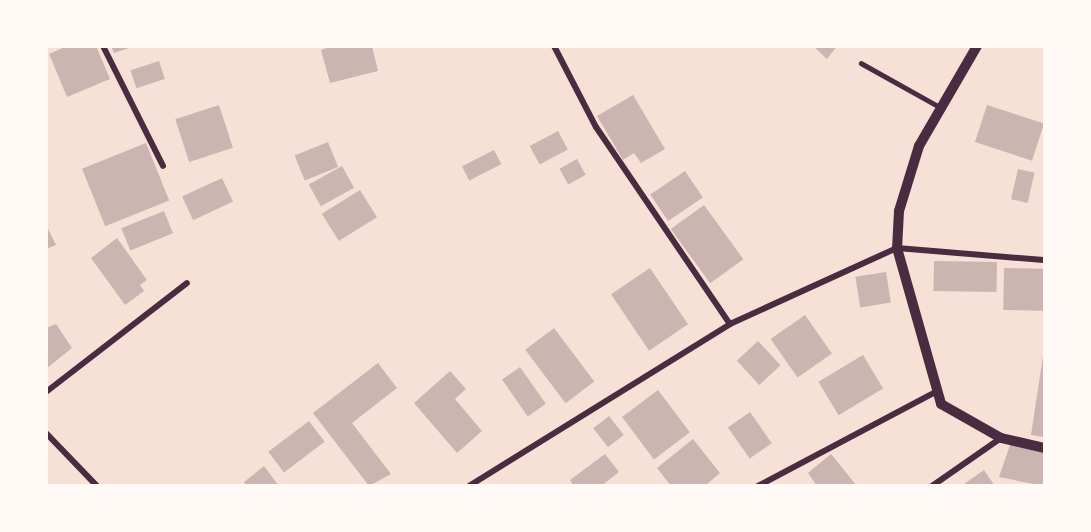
<!DOCTYPE html>
<style>
body{margin:0}
#map{position:relative;width:1091px;height:532px;overflow:hidden;background:#f7e1d7;font-family:Ubuntu,sans-serif}
div>[style]{position:absolute}
.building>*{inset:0;background:#ccb4b1;transform-origin:0 0}
.service>*{height:4.5px;margin:-2.25px;padding:0 2.25px;transform-origin:2.25px;border-radius:2.25px;background:#4a2c40}
.minor>*{height:6px;margin:-3px;padding:0 3px;transform-origin:3px;border-radius:3px;background:#4a2c40}
.tertiary>*{height:10px;margin:-5px;padding:0 5px;transform-origin:5px;border-radius:5px;background:#4a2c40}
span{translate:-50% -50%;white-space:nowrap;text-align:center;line-height:1.15;-webkit-text-stroke:4.5px #fffaf5;paint-order:stroke}
.frame{position:absolute;inset:0;border:48px solid #fffaf5;pointer-events:none}
</style>
<div id="map">
<div class="building">
<i style="clip-path:polygon(67px 46px,96px 46px,110px 79px,67px 97px,49px 54px)"></i>
<i style="clip-path:polygon(111px 46px,131px 46px,132px 47px,114px 53px)"></i>
<i style="clip-path:polygon(333px 46px,372px 46px,378px 71px,330px 83px,321px 50px)"></i>
<i style="clip-path:polygon(813px 46px,837px 46px,827px 59px)"></i>
<i style="left:159px;top:61px;width:19px;height:30px;rotate:72deg"></i>
<i style="clip-path:polygon(633px 95px,665px 149px,641px 163px,634px 153px,623px 160px,597px 116px)"></i>
<i style="left:219px;top:105px;width:45px;height:46px;rotate:72deg"></i>
<i style="left:987px;top:105px;width:60px;height:39px;rotate:18deg"></i>
<i style="left:558px;top:131px;width:21px;height:32px;rotate:62deg"></i>
<i style="left:328px;top:142px;width:27px;height:36px;rotate:68deg"></i>
<i style="left:146px;top:143px;width:62px;height:69px;rotate:68deg"></i>
<i style="left:494px;top:150px;width:16px;height:36px;rotate:63deg"></i>
<i style="left:577px;top:159px;width:18px;height:20px;rotate:61deg"></i>
<i style="left:342px;top:166px;width:25px;height:38px;rotate:61deg"></i>
<i style="left:1018px;top:169px;width:17px;height:31px;rotate:13deg"></i>
<i style="left:685px;top:171px;width:32px;height:42px;rotate:56deg"></i>
<i style="left:222px;top:178px;width:26px;height:44px;rotate:65deg"></i>
<i style="left:360px;top:190px;width:32px;height:45px;rotate:58deg"></i>
<i style="left:704px;top:205px;width:67px;height:41px;rotate:54deg"></i>
<i style="left:164px;top:211px;width:24px;height:46px;rotate:68deg"></i>
<i style="clip-path:polygon(46px 225px,56px 245px,46px 249px)"></i>
<i style="clip-path:polygon(117px 238px,147px 280px,140px 285px,144px 291px,125px 305px,91px 258px)"></i>
<i style="left:934px;top:261px;width:63px;height:30px;rotate:1deg"></i>
<i style="left:650px;top:268px;width:68px;height:47px;rotate:56deg"></i>
<i style="left:1004px;top:268px;width:40px;height:42px;rotate:1deg"></i>
<i style="left:886px;top:272px;width:31px;height:31px;rotate:81deg"></i>
<i style="left:805px;top:315px;width:47px;height:42px;rotate:55deg"></i>
<i style="clip-path:polygon(56px 324px,72px 348px,46px 369px,46px 328px)"></i>
<i style="left:554px;top:328px;width:67px;height:36px;rotate:53deg"></i>
<i style="left:758px;top:341px;width:33px;height:29px;rotate:47deg"></i>
<i style="left:863px;top:355px;width:39px;height:52px;rotate:59deg"></i>
<i style="clip-path:polygon(1043px 356px,1044px 356px,1044px 437px,1031px 435px)"></i>
<i style="clip-path:polygon(378px 363px,397px 388px,352px 423px,391px 474px,369px 486px,313px 413px)"></i>
<i style="left:520px;top:367px;width:45px;height:22px;rotate:55deg"></i>
<i style="clip-path:polygon(450px 371px,466px 389px,455px 399px,482px 431px,457px 453px,414px 403px)"></i>
<i style="left:658px;top:390px;width:53px;height:45px;rotate:53deg"></i>
<i style="left:750px;top:412px;width:38px;height:27px;rotate:55deg"></i>
<i style="left:609px;top:416px;width:24px;height:20px;rotate:52deg"></i>
<i style="left:309px;top:421px;width:26px;height:51px;rotate:53deg"></i>
<i style="clip-path:polygon(693px 439px,720px 473px,705px 486px,671px 486px,657px 468px)"></i>
<i style="clip-path:polygon(1011px 442px,1044px 453px,1044px 486px,999px 477px)"></i>
<i style="clip-path:polygon(605px 454px,619px 472px,601px 486px,574px 486px,570px 480px)"></i>
<i style="clip-path:polygon(831px 454px,857px 486px,817px 486px,808px 473px)"></i>
<i style="clip-path:polygon(264px 466px,279px 486px,246px 486px,244px 482px)"></i>
<i style="clip-path:polygon(984px 470px,995px 486px,961px 486px)"></i>
</div>
<div class="service">
<i style="left:861px;top:63px;width:88px;rotate:29.2deg"></i>
</div>
<div class="minor">
<i style="left:103px;top:46px;width:134px;rotate:63.4deg"></i>
<i style="left:554px;top:46px;width:91px;rotate:62.6deg"></i>
<i style="left:596px;top:127px;width:238px;rotate:55.8deg"></i>
<i style="left:46px;top:392px;width:178px;rotate:-37.7deg"></i>
<i style="left:46px;top:433px;width:74px;rotate:46.1deg"></i>
<i style="left:469px;top:486px;width:307px;rotate:-31.8deg"></i>
<i style="left:730px;top:324px;width:183px;rotate:-24.5deg"></i>
<i style="left:897px;top:248px;width:147px;rotate:4.7deg"></i>
<i style="left:758px;top:486px;width:199px;rotate:-27.9deg"></i>
<i style="left:932px;top:486px;width:84px;rotate:-34.8deg"></i>
</div>
<div class="tertiary">
<i style="left:977px;top:46px;width:116px;rotate:120.1deg"></i>
<i style="left:919px;top:146px;width:68px;rotate:107.1deg"></i>
<i style="left:899px;top:211px;width:37px;rotate:93deg"></i>
<i style="left:897px;top:248px;width:162px;rotate:74.2deg"></i>
<i style="left:941px;top:404px;width:69px;rotate:29.5deg"></i>
<i style="left:1001px;top:438px;width:44px;rotate:13.1deg"></i>
</div>
<div class="frame"></div>
</div>
